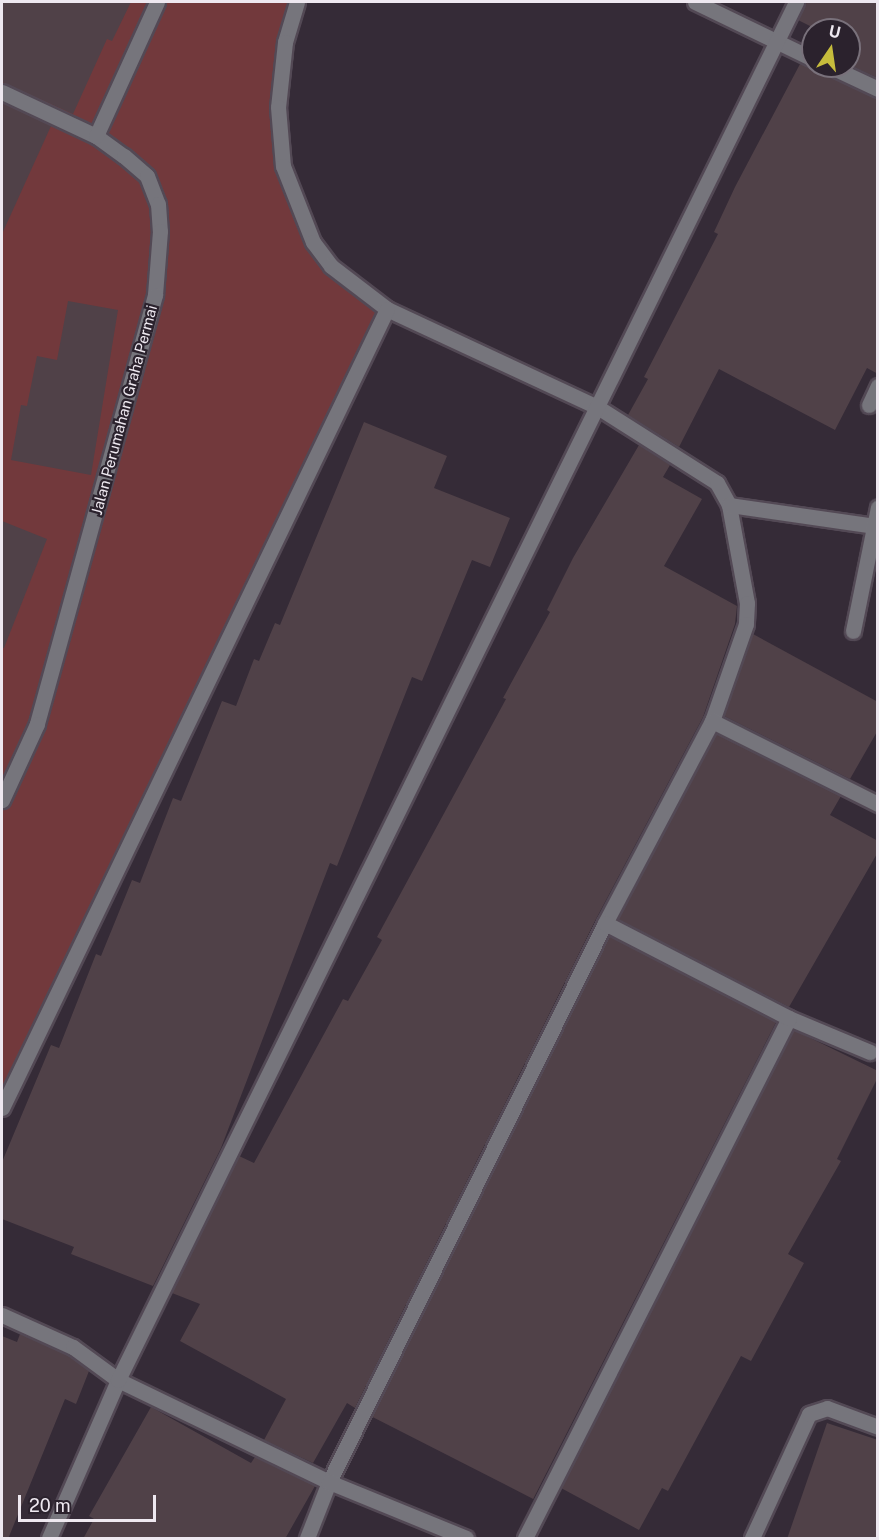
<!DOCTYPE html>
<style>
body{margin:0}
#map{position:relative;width:879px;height:1540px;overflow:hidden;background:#352b37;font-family:"Public Sans",sans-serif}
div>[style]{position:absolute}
.green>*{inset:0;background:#72393c}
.building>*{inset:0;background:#504148;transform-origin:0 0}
.roads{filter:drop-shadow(2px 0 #534955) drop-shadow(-2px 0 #534955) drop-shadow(0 2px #534955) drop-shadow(0 -2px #534955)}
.minor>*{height:15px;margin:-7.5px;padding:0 7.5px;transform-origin:7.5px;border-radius:7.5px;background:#76757c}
span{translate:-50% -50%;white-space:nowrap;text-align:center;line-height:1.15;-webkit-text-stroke:4.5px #2b222d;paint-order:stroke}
.street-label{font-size:15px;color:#eee8f0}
.frame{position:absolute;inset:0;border:3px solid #eee8f0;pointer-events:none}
.north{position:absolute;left:801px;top:18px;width:60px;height:60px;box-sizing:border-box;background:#2b222d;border:2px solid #79717b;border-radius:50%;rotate:13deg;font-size:16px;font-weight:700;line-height:24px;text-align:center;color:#eee8f0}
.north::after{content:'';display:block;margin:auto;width:21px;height:27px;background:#c6bc3c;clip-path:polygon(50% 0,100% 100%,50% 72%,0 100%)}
.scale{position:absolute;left:18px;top:1495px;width:138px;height:27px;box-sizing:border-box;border:3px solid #eee8f0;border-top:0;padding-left:8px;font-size:18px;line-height:21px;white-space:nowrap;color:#eee8f0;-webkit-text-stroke:4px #2b222d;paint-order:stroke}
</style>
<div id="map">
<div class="green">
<i style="clip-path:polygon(2px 2px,297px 2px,285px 42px,283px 166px,313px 243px,387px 309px,2px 1108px)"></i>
</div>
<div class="building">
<i style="clip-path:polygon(2px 2px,131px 2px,112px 41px,107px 39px,73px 114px,2px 82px)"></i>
<i style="clip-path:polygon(806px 2px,878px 2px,878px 78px,849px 65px,849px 30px,818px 30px,798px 20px)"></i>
<i style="clip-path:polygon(800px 64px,813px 69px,819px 66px,825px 75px,878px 99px,878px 374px,867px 368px,835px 430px,719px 369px,679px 447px,628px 415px,648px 379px,644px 377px,718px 234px,714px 232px,735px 187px)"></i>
<i style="clip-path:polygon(2px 103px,51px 126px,2px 234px)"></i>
<i style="clip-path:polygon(68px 301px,118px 310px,91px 475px,11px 460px,21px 405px,27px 406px,37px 356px,57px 360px)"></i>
<i style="clip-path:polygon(364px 422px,447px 456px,434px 488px,510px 518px,490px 567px,472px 560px,422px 681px,412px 677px,337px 866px,330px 863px,221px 1148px,153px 1286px,71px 1254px,74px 1247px,2px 1219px,2px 1162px,51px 1045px,59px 1048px,96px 954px,101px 956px,132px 880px,140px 883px,173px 798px,181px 801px,222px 701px,236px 706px,254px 659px,259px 661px,275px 623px,280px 625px)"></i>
<i style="clip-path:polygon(639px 445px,670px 465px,663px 477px,702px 499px,664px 566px,737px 606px,735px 624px,703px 717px,596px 919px,355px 1408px,347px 1403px,313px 1463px,264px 1440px,286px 1399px,180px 1341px,200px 1304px,172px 1293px,239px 1156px,254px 1163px,343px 999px,348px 1001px,382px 940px,377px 937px,506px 699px,503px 698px,550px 612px,547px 610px,573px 558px)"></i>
<i style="clip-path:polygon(2px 521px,47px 539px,4px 648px,2px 648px)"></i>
<i style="clip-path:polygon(753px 634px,878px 702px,878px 730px,850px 779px,724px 716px)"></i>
<i style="clip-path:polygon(716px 734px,841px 796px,830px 815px,878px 841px,878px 852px,789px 1007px,618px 919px)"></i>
<i style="left:609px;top:936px;width:188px;height:536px;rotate:27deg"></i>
<i style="clip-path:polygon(794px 1030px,878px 1071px,878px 1077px,837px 1159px,841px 1161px,788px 1254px,804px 1263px,751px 1361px,741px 1356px,668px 1491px,662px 1488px,639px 1530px,561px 1488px)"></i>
<i style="clip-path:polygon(20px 1334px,68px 1355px,89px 1371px,76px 1404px,65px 1399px,8px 1539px,2px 1539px,2px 1336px,17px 1342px)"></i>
<i style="clip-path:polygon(151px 1407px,251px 1463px,255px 1457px,315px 1486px,285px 1539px,83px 1539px,94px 1519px,89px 1516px)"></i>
<i style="clip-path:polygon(827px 1423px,878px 1440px,878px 1539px,787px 1539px)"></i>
</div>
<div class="roads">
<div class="minor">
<i style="left:297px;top:2px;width:42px;rotate:106.7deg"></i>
<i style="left:285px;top:42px;width:65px;rotate:96.1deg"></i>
<i style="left:278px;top:107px;width:59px;rotate:85.2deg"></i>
<i style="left:283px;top:166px;width:82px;rotate:68.5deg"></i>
<i style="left:313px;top:242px;width:30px;rotate:53deg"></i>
<i style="left:331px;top:266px;width:71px;rotate:37.5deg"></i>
<i style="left:387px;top:309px;width:234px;rotate:25deg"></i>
<i style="left:599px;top:408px;width:140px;rotate:32.4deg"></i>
<i style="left:717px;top:483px;width:25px;rotate:61deg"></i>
<i style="left:729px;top:505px;width:100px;rotate:79.6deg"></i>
<i style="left:747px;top:603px;width:21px;rotate:93deg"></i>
<i style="left:746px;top:624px;width:103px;rotate:109.3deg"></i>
<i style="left:712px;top:721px;width:229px;rotate:117.9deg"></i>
<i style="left:605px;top:923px;width:623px;rotate:116.28deg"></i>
<i style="left:329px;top:1482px;width:60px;rotate:111.4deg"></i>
<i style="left:695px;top:2px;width:131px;rotate:25.8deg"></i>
<i style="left:829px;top:66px;width:54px;rotate:25.1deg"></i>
<i style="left:2px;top:92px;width:104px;rotate:25.1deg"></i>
<i style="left:96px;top:136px;width:34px;rotate:36deg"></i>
<i style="left:124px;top:156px;width:30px;rotate:41deg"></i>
<i style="left:147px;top:176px;width:30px;rotate:69deg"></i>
<i style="left:158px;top:204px;width:27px;rotate:86deg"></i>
<i style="left:160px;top:231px;width:64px;rotate:94.5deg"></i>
<i style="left:155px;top:295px;width:445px;rotate:105.4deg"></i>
<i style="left:37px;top:724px;width:84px;rotate:114.7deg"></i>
<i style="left:96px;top:136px;width:147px;rotate:-65.5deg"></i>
<i style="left:869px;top:405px;width:21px;rotate:-65deg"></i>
<i style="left:729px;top:505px;width:147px;rotate:8.2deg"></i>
<i style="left:853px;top:631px;width:126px;rotate:-78.6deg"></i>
<i style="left:712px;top:721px;width:186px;rotate:26.6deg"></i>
<i style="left:789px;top:1018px;width:88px;rotate:22.8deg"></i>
<i style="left:2px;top:1108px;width:887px;rotate:-64.27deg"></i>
<i style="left:2px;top:1315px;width:78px;rotate:24.3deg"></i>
<i style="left:73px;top:1347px;width:56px;rotate:36.3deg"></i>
<i style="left:118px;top:1380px;width:234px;rotate:25.8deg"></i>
<i style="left:329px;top:1482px;width:148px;rotate:22.2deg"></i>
<i style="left:49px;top:1538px;width:172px;rotate:-66.4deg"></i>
<i style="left:118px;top:1380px;width:1536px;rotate:-63.8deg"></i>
<i style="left:525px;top:1538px;width:583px;rotate:-63.08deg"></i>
<i style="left:789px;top:1018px;width:207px;rotate:-152.7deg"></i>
<i style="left:752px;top:1538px;width:136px;rotate:-65.3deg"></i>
<i style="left:809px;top:1414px;width:19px;rotate:-18deg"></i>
<i style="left:827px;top:1408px;width:54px;rotate:20.4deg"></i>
</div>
</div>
<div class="street-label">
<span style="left:124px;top:410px;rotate:-75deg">Jalan Perumahan Graha Permai</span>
</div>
<div class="frame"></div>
<div class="north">U</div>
<div class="scale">20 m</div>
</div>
